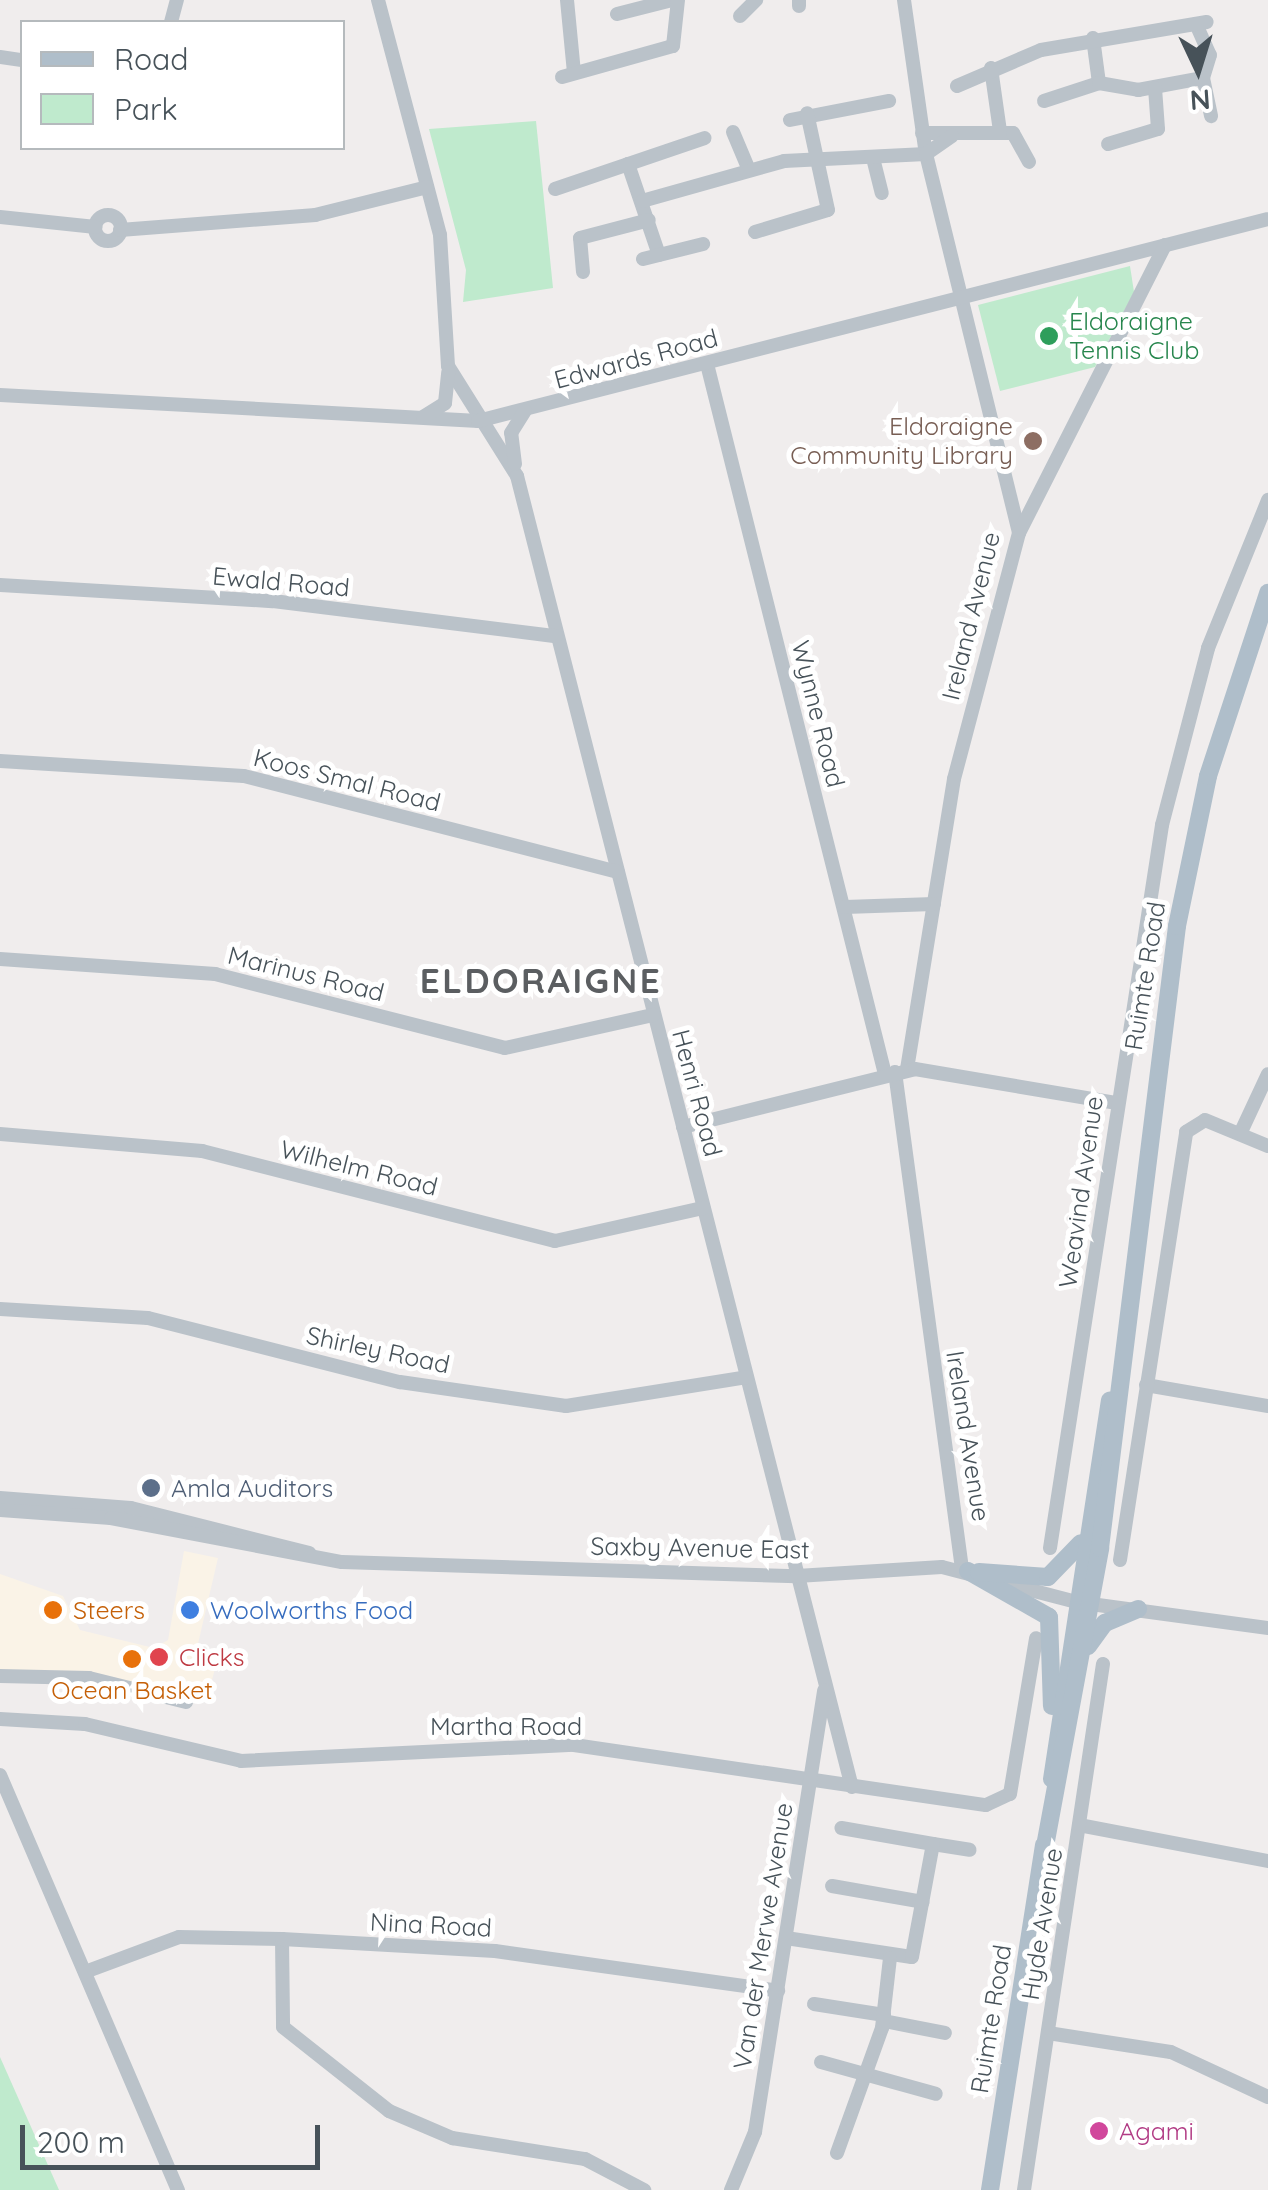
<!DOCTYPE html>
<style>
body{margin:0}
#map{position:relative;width:1268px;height:2190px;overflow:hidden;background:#f0eded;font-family:Quicksand,sans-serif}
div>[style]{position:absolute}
.commercial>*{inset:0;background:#faf3e7}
.green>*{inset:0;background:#bfeacd}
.minor>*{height:14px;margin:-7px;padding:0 7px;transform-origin:7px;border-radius:7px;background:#bac2c9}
.minor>.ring{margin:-7px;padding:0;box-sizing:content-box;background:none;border:14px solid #bac2c9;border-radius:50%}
.major>*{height:18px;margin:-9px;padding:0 9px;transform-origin:9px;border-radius:9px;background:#afbeca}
.dots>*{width:28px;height:28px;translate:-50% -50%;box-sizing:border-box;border:5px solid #fff;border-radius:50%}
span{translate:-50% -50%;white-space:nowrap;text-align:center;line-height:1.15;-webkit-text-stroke:10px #fff;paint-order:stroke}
.leisure-label{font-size:25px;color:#27864d}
.left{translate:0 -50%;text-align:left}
.street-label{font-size:25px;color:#475259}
.education-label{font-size:25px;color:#785e54}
.right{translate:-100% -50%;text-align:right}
.service-label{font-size:25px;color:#4e5e75}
.food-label{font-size:25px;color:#c56008}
.shop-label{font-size:25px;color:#366cbe}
.health-label{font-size:25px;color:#be3a42}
.hotel-label{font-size:25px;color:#b23c85}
.district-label{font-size:35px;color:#5b5e61;font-weight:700;letter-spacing:2.5px}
.legend{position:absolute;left:20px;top:20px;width:325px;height:130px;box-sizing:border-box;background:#fff;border:2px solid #b5babd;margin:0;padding:12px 18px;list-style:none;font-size:30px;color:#475259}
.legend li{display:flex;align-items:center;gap:20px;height:50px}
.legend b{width:50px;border:2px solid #b5babd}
.north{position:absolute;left:1148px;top:20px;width:100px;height:100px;-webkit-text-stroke:8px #fff;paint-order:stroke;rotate:176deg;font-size:28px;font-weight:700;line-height:40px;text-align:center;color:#475259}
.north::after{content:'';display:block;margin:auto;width:35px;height:45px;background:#475259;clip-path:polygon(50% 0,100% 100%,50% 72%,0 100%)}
.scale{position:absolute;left:20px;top:2125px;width:300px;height:45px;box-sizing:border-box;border:5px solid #475259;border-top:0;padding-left:12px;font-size:30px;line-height:35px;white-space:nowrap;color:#475259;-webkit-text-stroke:8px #fff;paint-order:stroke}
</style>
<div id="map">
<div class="commercial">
<i style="clip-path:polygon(184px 1551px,218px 1558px,197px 1648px,219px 1654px,206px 1702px,94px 1674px,0 1671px,0 1574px,63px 1596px,80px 1630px,154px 1648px,168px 1640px)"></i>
</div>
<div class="green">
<i style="clip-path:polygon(536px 121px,553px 288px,463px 302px,466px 270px,429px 129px)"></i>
<i style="clip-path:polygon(1130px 266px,1134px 292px,1095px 367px,1000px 391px,978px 305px)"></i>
<i style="clip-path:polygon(0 2057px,59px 2190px,0 2190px)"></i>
</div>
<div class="minor">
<i style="left:378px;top:0;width:243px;rotate:75.2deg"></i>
<i style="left:440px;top:235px;width:131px;rotate:86.5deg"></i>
<i style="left:448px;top:366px;width:130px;rotate:57.9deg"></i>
<i style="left:517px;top:476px;width:1353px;rotate:75.67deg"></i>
<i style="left:567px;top:0;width:73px;rotate:84.5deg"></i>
<i style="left:799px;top:0;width:6px;rotate:90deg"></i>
<i style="left:904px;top:0;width:156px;rotate:81.9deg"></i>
<i style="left:926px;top:154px;width:390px;rotate:76.2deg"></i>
<i style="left:1019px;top:533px;width:254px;rotate:104.8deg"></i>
<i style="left:954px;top:779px;width:295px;rotate:99.2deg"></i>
<i style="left:617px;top:14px;width:57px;rotate:-14.3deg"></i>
<i style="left:740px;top:16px;width:23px;rotate:-45deg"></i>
<i style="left:171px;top:22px;width:23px;rotate:-75deg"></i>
<i style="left:1196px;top:24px;width:34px;rotate:66deg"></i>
<i style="left:1210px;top:55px;width:24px;rotate:107deg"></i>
<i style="left:1203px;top:78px;width:39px;rotate:78deg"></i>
<i style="left:1093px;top:38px;width:45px;rotate:82.4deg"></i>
<i style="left:0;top:57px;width:22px;rotate:8deg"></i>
<i style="left:991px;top:68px;width:64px;rotate:81.9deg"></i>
<i style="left:562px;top:77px;width:115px;rotate:-15.6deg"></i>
<i style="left:673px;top:46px;width:46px;rotate:-83.8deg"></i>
<i style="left:957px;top:86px;width:91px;rotate:-23.2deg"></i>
<i style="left:1041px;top:50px;width:168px;rotate:-9.6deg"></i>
<i style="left:1044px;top:101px;width:58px;rotate:-18.1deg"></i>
<i style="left:1099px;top:83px;width:40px;rotate:10deg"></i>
<i style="left:1138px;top:90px;width:66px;rotate:-10.5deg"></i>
<i style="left:790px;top:120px;width:101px;rotate:-10.9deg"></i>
<i style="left:733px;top:132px;width:41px;rotate:67.2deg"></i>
<i style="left:922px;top:133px;width:91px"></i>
<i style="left:1013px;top:133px;width:33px;rotate:61deg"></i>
<i style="left:1108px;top:144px;width:52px;rotate:-16.7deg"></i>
<i style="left:1158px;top:129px;width:41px;rotate:-94.2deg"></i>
<i style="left:874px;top:162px;width:32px;rotate:76deg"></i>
<i style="left:628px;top:164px;width:96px;rotate:71.2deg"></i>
<i style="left:555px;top:189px;width:158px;rotate:-18.8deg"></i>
<i style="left:642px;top:201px;width:148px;rotate:-15.7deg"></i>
<i style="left:784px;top:161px;width:142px;rotate:-2.8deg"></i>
<i style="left:926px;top:154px;width:32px;rotate:-35deg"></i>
<i class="ring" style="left:95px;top:215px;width:12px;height:12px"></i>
<i style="left:0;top:217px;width:96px;rotate:6deg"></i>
<i style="left:120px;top:230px;width:196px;rotate:-4.4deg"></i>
<i style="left:315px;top:215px;width:115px;rotate:-14deg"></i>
<i style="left:755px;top:232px;width:76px;rotate:-16.8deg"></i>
<i style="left:828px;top:210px;width:99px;rotate:-102.2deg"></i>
<i style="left:643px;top:259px;width:62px;rotate:-14deg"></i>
<i style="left:583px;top:272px;width:34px;rotate:-95deg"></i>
<i style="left:580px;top:238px;width:71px;rotate:-14.6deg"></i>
<i style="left:707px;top:364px;width:732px;rotate:75.93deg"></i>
<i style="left:0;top:395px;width:479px;rotate:3.1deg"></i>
<i style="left:478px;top:421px;width:815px;rotate:-14.34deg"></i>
<i style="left:423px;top:417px;width:26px;rotate:-32deg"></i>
<i style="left:445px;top:403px;width:31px;rotate:-84deg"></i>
<i style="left:515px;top:464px;width:31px;rotate:-97deg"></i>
<i style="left:511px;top:433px;width:26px;rotate:-58deg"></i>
<i style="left:1019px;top:533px;width:323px;rotate:-63.1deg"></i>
<i style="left:0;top:585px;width:273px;rotate:3.4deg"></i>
<i style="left:273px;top:601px;width:285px;rotate:7.1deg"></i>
<i style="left:0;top:761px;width:244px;rotate:3.5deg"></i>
<i style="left:244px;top:776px;width:386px;rotate:14.4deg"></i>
<i style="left:845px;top:907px;width:89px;rotate:-1.9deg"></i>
<i style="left:0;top:959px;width:216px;rotate:4deg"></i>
<i style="left:215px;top:974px;width:299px;rotate:14.3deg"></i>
<i style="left:505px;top:1048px;width:152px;rotate:-12.6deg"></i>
<i style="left:895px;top:1072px;width:501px;rotate:82.32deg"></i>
<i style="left:683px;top:1127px;width:239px;rotate:-14deg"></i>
<i style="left:915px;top:1069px;width:205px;rotate:9.6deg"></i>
<i style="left:0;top:1134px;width:203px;rotate:4.8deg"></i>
<i style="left:202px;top:1151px;width:364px;rotate:14.3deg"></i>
<i style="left:555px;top:1241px;width:152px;rotate:-12.6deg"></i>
<i style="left:1240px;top:1134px;width:66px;rotate:-65deg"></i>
<i style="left:0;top:1309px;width:148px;rotate:3.5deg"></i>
<i style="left:148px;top:1318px;width:260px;rotate:14.3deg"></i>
<i style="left:400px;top:1382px;width:168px;rotate:8.2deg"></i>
<i style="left:566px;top:1406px;width:183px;rotate:-9.1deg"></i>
<i style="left:1146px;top:1385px;width:124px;rotate:9.8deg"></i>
<i style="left:0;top:1498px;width:131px;rotate:4.4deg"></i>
<i style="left:131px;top:1508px;width:184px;rotate:14.2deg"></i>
<i style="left:0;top:1510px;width:111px;rotate:4.1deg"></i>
<i style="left:111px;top:1518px;width:235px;rotate:10.8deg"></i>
<i style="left:342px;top:1562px;width:455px;rotate:1.8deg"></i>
<i style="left:797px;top:1576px;width:145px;rotate:-3.6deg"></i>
<i style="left:942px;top:1567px;width:138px;rotate:14.6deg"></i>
<i style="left:1076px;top:1602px;width:194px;rotate:7.7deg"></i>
<i style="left:1050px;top:1548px;width:732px;rotate:-81.19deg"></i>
<i style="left:1162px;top:825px;width:183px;rotate:-75.4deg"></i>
<i style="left:1208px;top:648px;width:160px;rotate:-67.9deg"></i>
<i style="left:1120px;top:1560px;width:433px;rotate:-81.2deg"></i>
<i style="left:1186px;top:1132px;width:22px;rotate:-32deg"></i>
<i style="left:1205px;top:1120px;width:68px;rotate:22.4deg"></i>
<i style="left:0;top:1676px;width:89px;rotate:1.3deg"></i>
<i style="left:89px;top:1678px;width:100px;rotate:13.9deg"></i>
<i style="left:0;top:1719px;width:85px;rotate:3.4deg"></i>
<i style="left:85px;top:1724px;width:160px;rotate:13.3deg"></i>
<i style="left:241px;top:1761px;width:333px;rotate:-2.8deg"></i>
<i style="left:574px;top:1745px;width:416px;rotate:8.3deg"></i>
<i style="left:986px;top:1805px;width:26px;rotate:-25deg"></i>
<i style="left:1010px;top:1794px;width:158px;rotate:-80.5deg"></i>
<i style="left:0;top:1775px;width:452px;rotate:66.8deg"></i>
<i style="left:1079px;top:1825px;width:192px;rotate:10.8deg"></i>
<i style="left:933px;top:1844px;width:37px;rotate:9deg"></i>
<i style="left:832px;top:1886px;width:92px;rotate:10deg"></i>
<i style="left:786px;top:1938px;width:127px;rotate:8.6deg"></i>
<i style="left:912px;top:1957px;width:115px;rotate:-79.5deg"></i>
<i style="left:933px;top:1844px;width:93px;rotate:-170.1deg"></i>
<i style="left:282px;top:1939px;width:88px;rotate:89.3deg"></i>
<i style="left:283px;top:2027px;width:135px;rotate:38.4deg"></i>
<i style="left:389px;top:2111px;width:69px;rotate:23.2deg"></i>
<i style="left:452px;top:2138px;width:135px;rotate:9deg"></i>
<i style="left:585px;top:2159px;width:67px;rotate:27.7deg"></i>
<i style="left:85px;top:1972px;width:100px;rotate:-20.4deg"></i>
<i style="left:179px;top:1937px;width:103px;rotate:1.1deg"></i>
<i style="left:282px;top:1939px;width:213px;rotate:3.2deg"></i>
<i style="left:495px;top:1951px;width:286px;rotate:8deg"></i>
<i style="left:814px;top:2004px;width:71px;rotate:8.9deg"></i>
<i style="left:884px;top:2021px;width:62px;rotate:11.1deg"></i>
<i style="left:1048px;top:2033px;width:124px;rotate:8.8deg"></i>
<i style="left:1171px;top:2052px;width:107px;rotate:24.9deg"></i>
<i style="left:821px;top:2062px;width:119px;rotate:15.5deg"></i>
<i style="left:837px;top:2153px;width:133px;rotate:-70.2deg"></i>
<i style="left:882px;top:2028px;width:70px;rotate:-83.5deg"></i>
<i style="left:731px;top:2190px;width:63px;rotate:-67.5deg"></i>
<i style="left:755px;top:2132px;width:447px;rotate:-81.1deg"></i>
<i style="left:1024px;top:2190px;width:532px;rotate:-81.46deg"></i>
</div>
<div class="major">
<i style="left:968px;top:1571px;width:93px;rotate:29.6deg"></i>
<i style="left:1049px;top:1617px;width:89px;rotate:88.1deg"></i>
<i style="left:979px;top:1572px;width:69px;rotate:4.1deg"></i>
<i style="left:1048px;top:1577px;width:47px;rotate:-45.9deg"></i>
<i style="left:1088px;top:1646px;width:29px;rotate:-54deg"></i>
<i style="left:1105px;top:1623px;width:36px;rotate:-23deg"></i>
<i style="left:1052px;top:1779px;width:383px;rotate:-81.3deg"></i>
<i style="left:1043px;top:1857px;width:314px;rotate:-79.5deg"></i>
<i style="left:1100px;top:1548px;width:627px;rotate:-82.94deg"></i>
<i style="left:1177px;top:926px;width:153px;rotate:-78.3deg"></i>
<i style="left:1208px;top:776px;width:193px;rotate:-71.8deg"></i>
<i style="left:990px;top:2190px;width:349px;rotate:-81.1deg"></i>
</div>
<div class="dots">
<i style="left:1049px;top:336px;background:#2e9e5b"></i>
<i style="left:1033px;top:441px;background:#8d6e63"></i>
<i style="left:151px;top:1488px;background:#5c6f8a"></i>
<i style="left:53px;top:1610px;background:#e8710a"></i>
<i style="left:190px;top:1610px;background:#3f7fe0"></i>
<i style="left:159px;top:1657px;background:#e0444e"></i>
<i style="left:132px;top:1659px;background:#e8710a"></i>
<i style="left:1099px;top:2131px;background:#d1479c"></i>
</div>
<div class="leisure-label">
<span class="left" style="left:1069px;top:336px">Eldoraigne<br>Tennis Club</span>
</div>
<div class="street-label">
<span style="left:636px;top:359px;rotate:-15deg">Edwards Road</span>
<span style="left:281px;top:582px;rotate:5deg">Ewald Road</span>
<span style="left:971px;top:616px;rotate:-76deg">Ireland Avenue</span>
<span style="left:818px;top:714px;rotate:76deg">Wynne Road</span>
<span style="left:347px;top:780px;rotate:14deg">Koos Smal Road</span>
<span style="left:306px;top:974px;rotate:14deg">Marinus Road</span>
<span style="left:1145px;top:976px;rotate:-81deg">Ruimte Road</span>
<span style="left:697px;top:1093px;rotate:75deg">Henri Road</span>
<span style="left:359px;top:1168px;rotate:14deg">Wilhelm Road</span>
<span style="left:1081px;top:1192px;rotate:-82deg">Weavind Avenue</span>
<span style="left:378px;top:1350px;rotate:12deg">Shirley Road</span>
<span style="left:968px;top:1436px;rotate:81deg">Ireland Avenue</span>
<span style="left:700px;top:1548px;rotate:1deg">Saxby Avenue East</span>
<span style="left:506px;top:1726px">Martha Road</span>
<span style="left:1042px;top:1924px;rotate:-81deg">Hyde Avenue</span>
<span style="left:431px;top:1925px;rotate:3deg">Nina Road</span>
<span style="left:763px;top:1936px;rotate:-81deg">Van der Merwe Avenue</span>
<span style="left:991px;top:2019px;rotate:-81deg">Ruimte Road</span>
</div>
<div class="education-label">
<span class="right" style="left:1013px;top:441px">Eldoraigne<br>Community Library</span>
</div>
<div class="service-label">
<span class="left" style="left:171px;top:1488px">Amla Auditors</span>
</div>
<div class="food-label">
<span class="left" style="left:73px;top:1610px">Steers</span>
<span style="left:132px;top:1690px">Ocean Basket</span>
</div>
<div class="shop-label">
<span class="left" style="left:210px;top:1610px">Woolworths Food</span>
</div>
<div class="health-label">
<span class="left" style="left:179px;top:1657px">Clicks</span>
</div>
<div class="hotel-label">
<span class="left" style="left:1119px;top:2131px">Agami</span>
</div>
<div class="district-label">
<span style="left:541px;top:980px">ELDORAIGNE</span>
</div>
<ul class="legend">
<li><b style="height:12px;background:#afbeca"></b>Road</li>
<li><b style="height:28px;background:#bfeacd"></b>Park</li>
</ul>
<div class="north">N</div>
<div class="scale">200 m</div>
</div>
